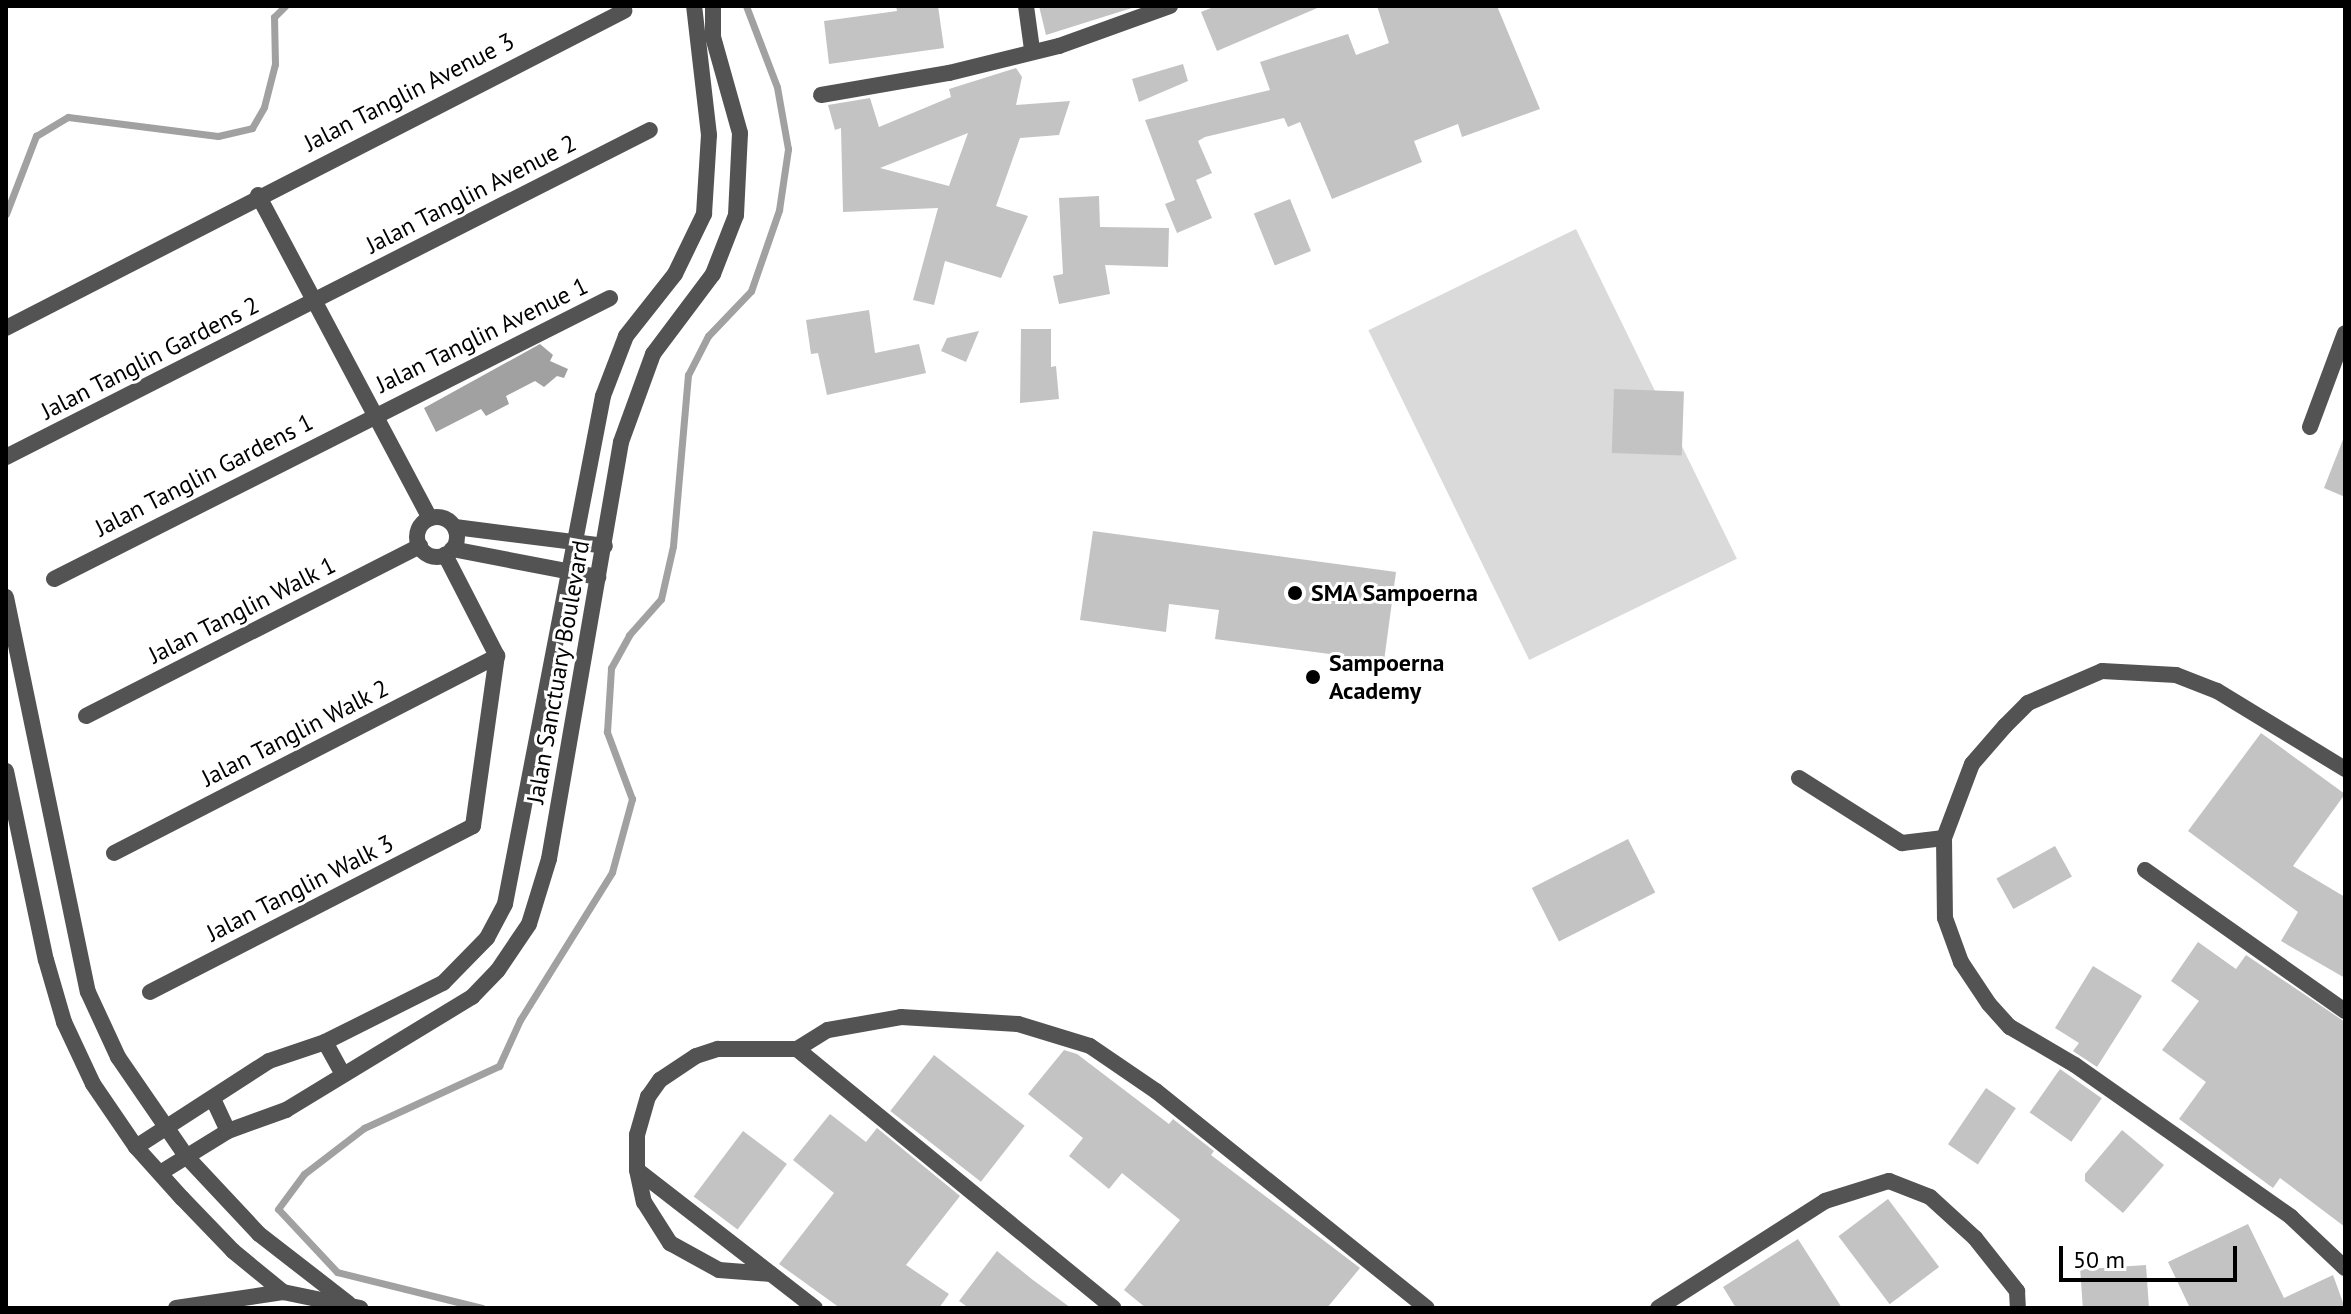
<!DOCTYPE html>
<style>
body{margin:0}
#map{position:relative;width:2351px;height:1314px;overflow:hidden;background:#fff;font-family:"PT Sans",sans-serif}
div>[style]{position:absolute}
.green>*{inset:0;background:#dadada;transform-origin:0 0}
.water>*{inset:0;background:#a1a1a1}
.stream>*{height:7px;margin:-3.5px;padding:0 3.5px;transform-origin:3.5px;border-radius:3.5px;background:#a1a1a1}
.building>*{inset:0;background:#c3c3c3;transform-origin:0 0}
.street>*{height:16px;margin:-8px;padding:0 8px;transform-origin:8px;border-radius:8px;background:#535353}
.street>.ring{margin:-8px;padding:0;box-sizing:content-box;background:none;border:16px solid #535353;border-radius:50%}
.dots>*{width:22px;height:22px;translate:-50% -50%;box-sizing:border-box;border:4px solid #fff;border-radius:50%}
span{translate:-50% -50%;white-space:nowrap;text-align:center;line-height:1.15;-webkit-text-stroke:6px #fff;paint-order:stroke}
.street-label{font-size:24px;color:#000}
.poi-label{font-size:24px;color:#000;font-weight:700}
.left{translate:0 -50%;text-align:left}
.frame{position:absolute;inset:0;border:8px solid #000;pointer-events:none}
.scale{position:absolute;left:2059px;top:1246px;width:178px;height:36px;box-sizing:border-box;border:4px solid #000;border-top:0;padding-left:10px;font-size:24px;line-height:28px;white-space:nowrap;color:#000;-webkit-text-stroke:6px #fff;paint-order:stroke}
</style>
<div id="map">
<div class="green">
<i style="left:1576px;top:229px;width:367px;height:231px;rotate:64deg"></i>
</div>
<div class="water">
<i style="clip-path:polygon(540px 344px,553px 355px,550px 361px,568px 369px,564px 378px,557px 376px,544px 387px,535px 381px,506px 396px,509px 404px,486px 416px,481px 409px,436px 432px,424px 408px)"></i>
</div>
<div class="stream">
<i style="left:6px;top:214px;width:84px;rotate:-69deg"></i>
<i style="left:36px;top:136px;width:37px;rotate:-31deg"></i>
<i style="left:68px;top:117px;width:151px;rotate:7.2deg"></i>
<i style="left:218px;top:136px;width:35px;rotate:-13deg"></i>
<i style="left:252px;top:128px;width:24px;rotate:-60deg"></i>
<i style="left:264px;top:107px;width:44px;rotate:-75.7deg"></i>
<i style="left:275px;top:64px;width:47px;rotate:-91.2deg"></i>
<i style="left:274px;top:17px;width:16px;rotate:-45deg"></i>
<i style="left:482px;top:1308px;width:149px;rotate:-166.1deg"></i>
<i style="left:337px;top:1272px;width:86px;rotate:-133.1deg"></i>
<i style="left:278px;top:1209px;width:44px;rotate:-53.4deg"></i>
<i style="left:304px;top:1174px;width:76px;rotate:-37.5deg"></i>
<i style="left:364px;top:1128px;width:149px;rotate:-24.7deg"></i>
<i style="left:499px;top:1066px;width:51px;rotate:-65.5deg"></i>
<i style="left:520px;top:1020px;width:174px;rotate:-58.1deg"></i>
<i style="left:612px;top:872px;width:76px;rotate:-74.7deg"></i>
<i style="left:632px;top:799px;width:72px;rotate:-110.5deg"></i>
<i style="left:607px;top:732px;width:64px;rotate:-86.4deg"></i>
<i style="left:611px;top:668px;width:38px;rotate:-61deg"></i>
<i style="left:629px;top:635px;width:48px;rotate:-48.4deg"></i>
<i style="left:661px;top:599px;width:54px;rotate:-77.2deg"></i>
<i style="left:673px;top:546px;width:172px;rotate:-85deg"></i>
<i style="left:688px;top:375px;width:44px;rotate:-62.9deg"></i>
<i style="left:708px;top:336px;width:62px;rotate:-46.3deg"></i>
<i style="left:751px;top:291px;width:86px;rotate:-70.9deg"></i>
<i style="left:779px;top:210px;width:62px;rotate:-81.6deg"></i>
<i style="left:788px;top:149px;width:63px;rotate:-100.1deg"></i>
<i style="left:777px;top:87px;width:87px;rotate:-110.9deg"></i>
</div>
<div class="building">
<i style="clip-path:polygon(896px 6px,938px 6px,944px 48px,829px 64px,824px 21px,897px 11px)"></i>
<i style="clip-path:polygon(1039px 6px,1135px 6px,1135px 7px,1046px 35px)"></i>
<i style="clip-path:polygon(1216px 6px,1322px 6px,1217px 51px,1201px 12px)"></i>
<i style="clip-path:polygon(1377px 6px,1497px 6px,1540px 109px,1462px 137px,1458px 124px,1414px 141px,1422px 162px,1332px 199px,1300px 122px,1288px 127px,1284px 118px,1205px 137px,1198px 141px,1212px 173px,1196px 180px,1212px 218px,1177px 233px,1165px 204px,1175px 200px,1145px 120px,1270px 90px,1260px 62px,1348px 34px,1356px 55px,1389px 43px)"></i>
<i style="clip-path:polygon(1183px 64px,1188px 81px,1139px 102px,1132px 79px)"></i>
<i style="clip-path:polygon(evenodd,1016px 68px,1022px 77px,1016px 105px,1070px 101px,1059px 135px,1020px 138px,996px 206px,1028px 216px,1001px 278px,945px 261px,934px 305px,913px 300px,938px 208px,843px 212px,841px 128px,835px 130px,828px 105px,870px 98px,879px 127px,951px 97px,949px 89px,1016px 68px,968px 133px,949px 186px,880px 168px,968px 133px)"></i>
<i style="clip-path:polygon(1099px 196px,1100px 227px,1169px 228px,1168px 267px,1105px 265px,1110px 294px,1059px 304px,1053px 276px,1063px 274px,1059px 198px)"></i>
<i style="left:1290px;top:199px;width:56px;height:39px;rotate:68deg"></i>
<i style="clip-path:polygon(869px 310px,875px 353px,919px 344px,926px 373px,827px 395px,818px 353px,811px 354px,806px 320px)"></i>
<i style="clip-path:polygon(1021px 329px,1051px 329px,1051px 367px,1056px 366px,1059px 399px,1020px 403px)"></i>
<i style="clip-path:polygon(979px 331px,966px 362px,941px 351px,947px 338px)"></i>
<i style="left:1614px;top:389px;width:70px;height:64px;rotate:2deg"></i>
<i style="clip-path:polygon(2344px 437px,2345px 437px,2345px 497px,2324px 488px)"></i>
<i style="clip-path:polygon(1093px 531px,1396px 572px,1384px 661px,1215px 639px,1219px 610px,1169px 604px,1166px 632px,1080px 620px)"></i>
<i style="clip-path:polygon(2261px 733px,2345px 794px,2293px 866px,2345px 897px,2345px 978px,2281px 941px,2298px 912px,2188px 831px)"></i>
<i style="left:1628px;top:839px;width:60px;height:108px;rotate:63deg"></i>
<i style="left:2055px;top:846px;width:35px;height:67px;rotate:61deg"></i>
<i style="clip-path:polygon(2198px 942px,2236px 969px,2246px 955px,2345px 1022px,2345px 1227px,2280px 1178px,2273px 1188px,2179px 1119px,2206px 1082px,2162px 1050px,2199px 1001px,2171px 981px)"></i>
<i style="clip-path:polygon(2093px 966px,2142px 996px,2097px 1067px,2073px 1051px,2079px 1043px,2055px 1028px)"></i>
<i style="clip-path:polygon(1064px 1050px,1077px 1054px,1169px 1124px,1173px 1119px,1214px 1151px,1211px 1155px,1360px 1268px,1327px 1308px,1146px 1308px,1124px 1290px,1180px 1220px,1122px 1173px,1109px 1189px,1069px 1156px,1083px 1138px,1028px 1094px)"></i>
<i style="left:934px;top:1055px;width:115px;height:71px;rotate:38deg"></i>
<i style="left:2060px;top:1069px;width:51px;height:53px;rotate:35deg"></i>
<i style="left:1986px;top:1088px;width:36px;height:68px;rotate:34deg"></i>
<i style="clip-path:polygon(830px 1114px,866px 1142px,877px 1128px,960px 1196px,906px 1265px,949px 1294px,939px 1308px,840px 1308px,779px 1264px,834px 1193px,793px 1160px)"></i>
<i style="clip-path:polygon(2122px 1130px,2164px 1165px,2123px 1213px,2085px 1181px,2085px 1174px)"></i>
<i style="left:743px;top:1131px;width:55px;height:82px;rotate:37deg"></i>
<i style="left:1888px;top:1199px;width:85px;height:62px;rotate:53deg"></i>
<i style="clip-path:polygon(2248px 1224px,2284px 1298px,2333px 1275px,2345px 1308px,2190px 1308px,2168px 1262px)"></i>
<i style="clip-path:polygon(1798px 1239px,1842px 1308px,1736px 1308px,1723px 1287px)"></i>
<i style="clip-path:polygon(997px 1251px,1033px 1280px,1071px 1308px,969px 1308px,959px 1301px)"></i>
<i style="left:2146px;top:1265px;width:43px;height:66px;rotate:86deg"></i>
</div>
<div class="street">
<i style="left:1026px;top:6px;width:43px;rotate:82.1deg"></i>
<i style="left:821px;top:95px;width:130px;rotate:-9.8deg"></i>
<i style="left:949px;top:73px;width:113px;rotate:-13.8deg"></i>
<i style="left:1059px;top:46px;width:118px;rotate:-19.8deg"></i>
<i style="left:258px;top:195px;width:366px;rotate:62deg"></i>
<i style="left:6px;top:328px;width:695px;rotate:-27.16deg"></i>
<i style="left:2310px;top:427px;width:100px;rotate:-69.6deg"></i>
<i style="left:6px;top:457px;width:722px;rotate:-26.92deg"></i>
<i class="ring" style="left:417px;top:517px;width:24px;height:24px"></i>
<i style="left:455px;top:527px;width:151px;rotate:7.2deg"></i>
<i style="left:452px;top:549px;width:149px;rotate:10.9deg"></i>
<i style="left:54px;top:579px;width:623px;rotate:-26.81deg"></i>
<i style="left:6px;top:597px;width:403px;rotate:78.3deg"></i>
<i style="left:88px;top:992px;width:72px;rotate:65.2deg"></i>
<i style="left:118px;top:1057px;width:120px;rotate:55.5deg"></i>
<i style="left:186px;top:1156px;width:107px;rotate:46.9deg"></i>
<i style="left:259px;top:1234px;width:113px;rotate:37.8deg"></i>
<i style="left:86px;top:716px;width:375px;rotate:-27deg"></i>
<i style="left:2345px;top:769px;width:150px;rotate:-148.6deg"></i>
<i style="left:2217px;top:691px;width:44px;rotate:-158.7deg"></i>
<i style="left:2176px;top:675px;width:74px;rotate:-176.9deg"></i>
<i style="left:2102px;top:671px;width:81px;rotate:156.6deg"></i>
<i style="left:2028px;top:703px;width:33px;rotate:135deg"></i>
<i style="left:2005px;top:726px;width:50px;rotate:131deg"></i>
<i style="left:1972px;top:764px;width:79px;rotate:110.7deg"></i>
<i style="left:1944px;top:838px;width:80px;rotate:89.3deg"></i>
<i style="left:1945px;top:918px;width:47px;rotate:70deg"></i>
<i style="left:1961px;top:962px;width:50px;rotate:56.3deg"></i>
<i style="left:1989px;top:1004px;width:31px;rotate:48deg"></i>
<i style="left:2010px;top:1027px;width:75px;rotate:30.3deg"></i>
<i style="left:2075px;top:1065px;width:264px;rotate:35.1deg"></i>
<i style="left:2291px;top:1217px;width:74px;rotate:43.4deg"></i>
<i style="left:6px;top:771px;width:193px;rotate:78.1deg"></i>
<i style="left:46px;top:960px;width:65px;rotate:73.8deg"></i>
<i style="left:64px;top:1022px;width:68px;rotate:64.9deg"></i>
<i style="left:93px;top:1084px;width:76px;rotate:55.7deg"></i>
<i style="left:136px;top:1147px;width:69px;rotate:48deg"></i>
<i style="left:182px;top:1198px;width:74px;rotate:46.1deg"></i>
<i style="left:233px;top:1251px;width:65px;rotate:39.4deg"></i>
<i style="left:1799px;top:778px;width:122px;rotate:32.3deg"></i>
<i style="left:1902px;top:843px;width:42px;rotate:-6.8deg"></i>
<i style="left:114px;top:853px;width:431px;rotate:-27.2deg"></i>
<i style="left:2145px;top:870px;width:245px;rotate:35.2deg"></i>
<i style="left:150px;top:992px;width:363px;rotate:-27.2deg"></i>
<i style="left:473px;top:826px;width:172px;rotate:-82deg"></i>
<i style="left:497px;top:656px;width:114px;rotate:-117.2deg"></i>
<i style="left:325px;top:1042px;width:35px;rotate:61deg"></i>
<i style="left:797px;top:1049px;width:36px;rotate:-32deg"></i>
<i style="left:828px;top:1030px;width:74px;rotate:-10.1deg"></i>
<i style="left:901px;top:1017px;width:117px;rotate:3.4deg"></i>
<i style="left:1018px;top:1024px;width:75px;rotate:17deg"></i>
<i style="left:1090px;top:1046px;width:80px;rotate:34.3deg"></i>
<i style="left:1156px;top:1091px;width:347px;rotate:38.7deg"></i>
<i style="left:213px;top:1099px;width:35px;rotate:65deg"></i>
<i style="left:136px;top:1147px;width:158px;rotate:-32.9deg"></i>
<i style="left:269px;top:1061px;width:59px;rotate:-18.7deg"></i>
<i style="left:325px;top:1042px;width:132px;rotate:-26.6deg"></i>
<i style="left:443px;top:983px;width:63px;rotate:-45.6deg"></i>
<i style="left:487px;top:938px;width:38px;rotate:-62deg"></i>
<i style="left:505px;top:904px;width:517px;rotate:-79.08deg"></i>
<i style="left:603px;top:396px;width:64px;rotate:-69deg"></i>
<i style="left:626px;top:336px;width:79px;rotate:-51.7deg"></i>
<i style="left:675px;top:274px;width:67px;rotate:-64.2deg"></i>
<i style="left:704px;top:214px;width:79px;rotate:-86.4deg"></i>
<i style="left:709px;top:135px;width:130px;rotate:-96.6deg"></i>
<i style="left:637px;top:1170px;width:33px;rotate:78deg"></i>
<i style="left:644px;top:1202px;width:49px;rotate:57.6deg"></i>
<i style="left:670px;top:1243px;width:56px;rotate:28.9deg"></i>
<i style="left:719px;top:1270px;width:52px;rotate:4.4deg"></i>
<i style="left:160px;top:1173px;width:80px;rotate:-31.7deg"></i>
<i style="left:228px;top:1131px;width:62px;rotate:-19.9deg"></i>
<i style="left:286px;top:1110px;width:218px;rotate:-31.3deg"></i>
<i style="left:472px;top:997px;width:37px;rotate:-46deg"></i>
<i style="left:498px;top:970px;width:55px;rotate:-56deg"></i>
<i style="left:529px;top:924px;width:68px;rotate:-72.9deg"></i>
<i style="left:549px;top:859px;width:423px;rotate:-80.2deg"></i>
<i style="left:621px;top:442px;width:94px;rotate:-70deg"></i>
<i style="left:653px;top:354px;width:100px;rotate:-53.1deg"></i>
<i style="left:713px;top:274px;width:63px;rotate:-68.7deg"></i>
<i style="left:736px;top:215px;width:82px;rotate:-87.2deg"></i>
<i style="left:740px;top:133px;width:100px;rotate:-105.7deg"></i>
<i style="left:713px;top:37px;width:31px;rotate:-90deg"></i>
<i style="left:176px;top:1308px;width:108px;rotate:-8.5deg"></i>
<i style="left:283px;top:1292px;width:79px;rotate:11.7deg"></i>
<i style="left:815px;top:1308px;width:225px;rotate:-142.2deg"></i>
<i style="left:637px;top:1170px;width:35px;rotate:-90deg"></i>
<i style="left:637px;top:1135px;width:40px;rotate:-74deg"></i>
<i style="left:648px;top:1097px;width:21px;rotate:-55deg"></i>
<i style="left:660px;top:1080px;width:43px;rotate:-33.7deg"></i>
<i style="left:696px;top:1056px;width:23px;rotate:-18deg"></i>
<i style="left:718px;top:1049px;width:79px"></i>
<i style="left:797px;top:1049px;width:409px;rotate:39.3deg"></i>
<i style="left:1658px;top:1308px;width:198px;rotate:-32.6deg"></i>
<i style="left:1825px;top:1201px;width:67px;rotate:-17.4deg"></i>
<i style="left:1889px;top:1181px;width:44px;rotate:21.3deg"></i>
<i style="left:1930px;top:1197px;width:61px;rotate:42.3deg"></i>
<i style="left:1975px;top:1238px;width:68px;rotate:51.6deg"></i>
<i style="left:2017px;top:1291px;width:17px;rotate:87deg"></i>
</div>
<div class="dots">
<i style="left:1295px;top:593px;background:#000"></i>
<i style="left:1313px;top:677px;background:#000"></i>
</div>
<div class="street-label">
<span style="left:409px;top:92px;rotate:-27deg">Jalan Tanglin Avenue 3</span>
<span style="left:471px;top:194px;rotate:-27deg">Jalan Tanglin Avenue 2</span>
<span style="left:482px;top:335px;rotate:-26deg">Jalan Tanglin Avenue 1</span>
<span style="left:150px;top:358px;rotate:-27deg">Jalan Tanglin Gardens 2</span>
<span style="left:204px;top:475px;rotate:-27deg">Jalan Tanglin Gardens 1</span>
<span style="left:242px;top:610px;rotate:-27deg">Jalan Tanglin Walk 1</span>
<span style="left:558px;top:672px;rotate:-80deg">Jalan Sanctuary Boulevard</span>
<span style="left:295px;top:733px;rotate:-27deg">Jalan Tanglin Walk 2</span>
<span style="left:300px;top:888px;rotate:-27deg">Jalan Tanglin Walk 3</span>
</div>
<div class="poi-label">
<span class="left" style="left:1311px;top:593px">SMA Sampoerna</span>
<span class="left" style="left:1329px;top:677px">Sampoerna<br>Academy</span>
</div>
<div class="frame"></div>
<div class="scale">50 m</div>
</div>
